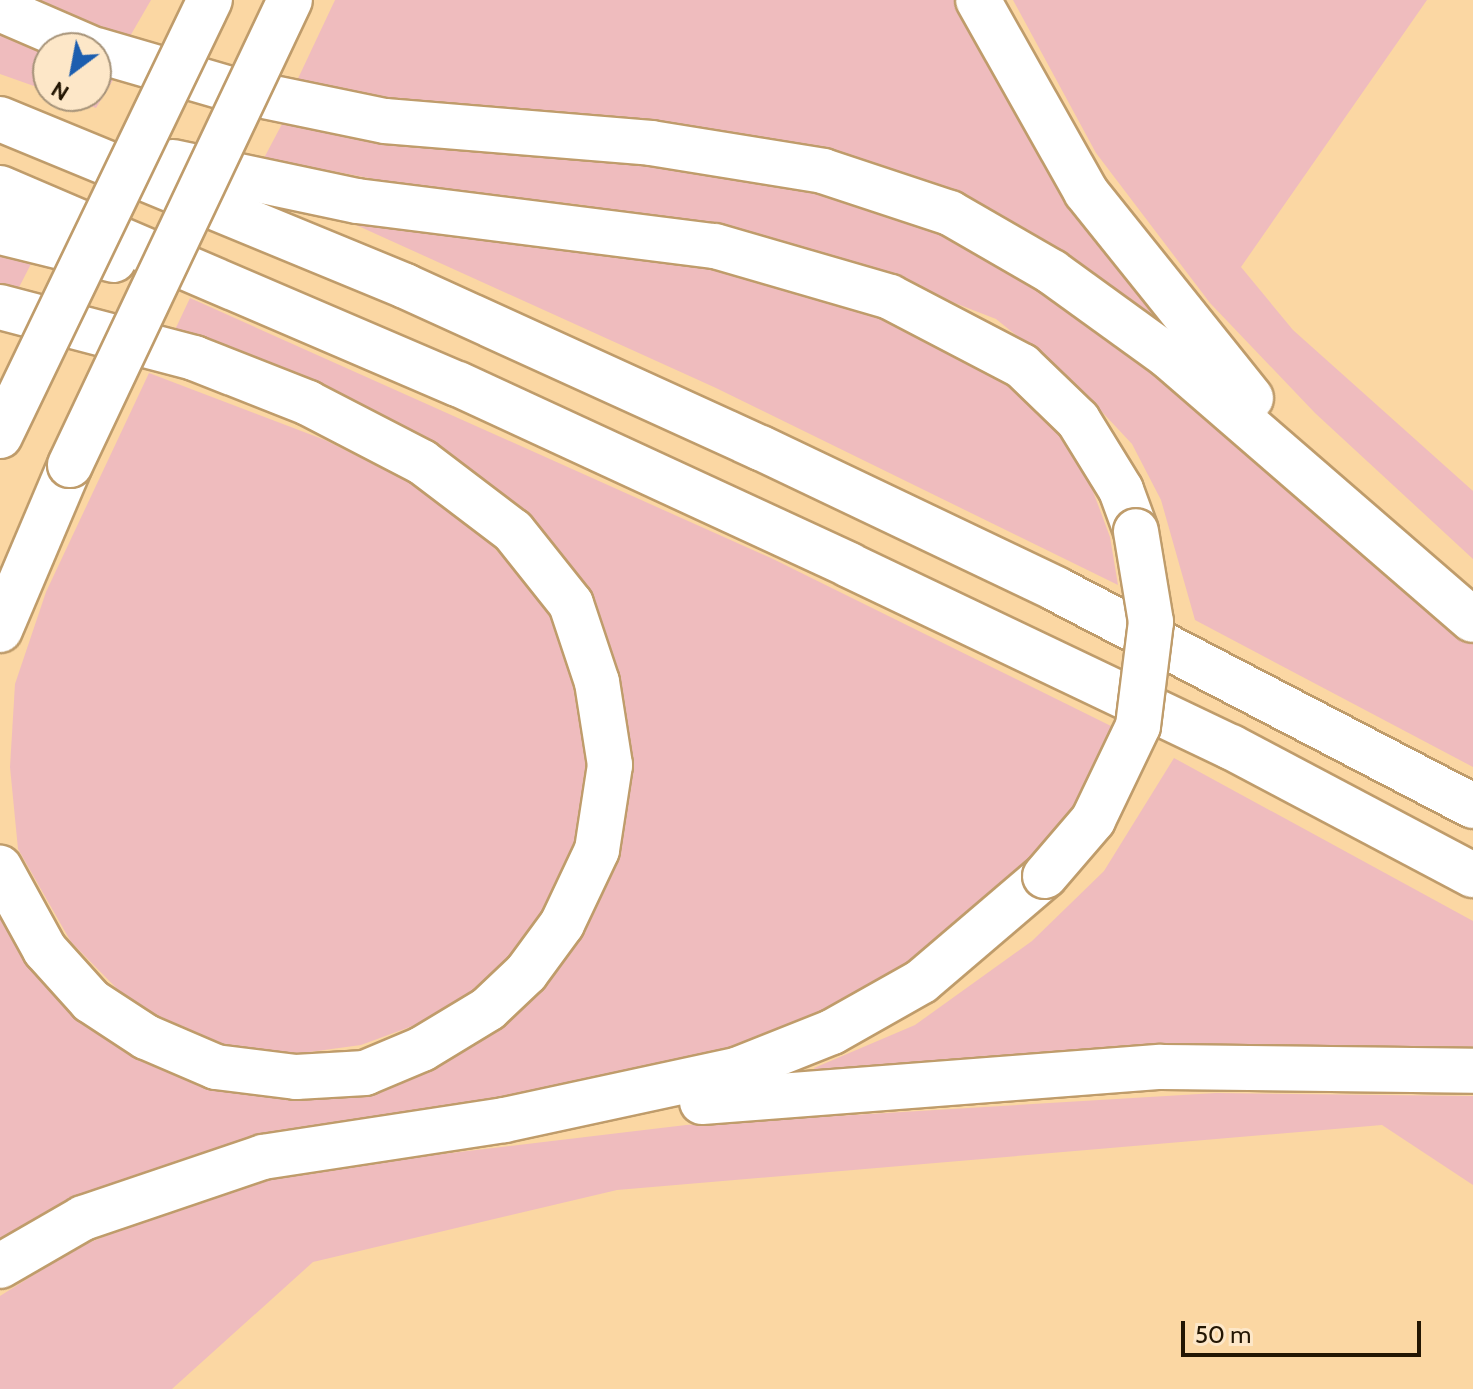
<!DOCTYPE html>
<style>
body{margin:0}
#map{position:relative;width:1473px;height:1389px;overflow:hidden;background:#fbd7a3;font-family:Cabin,sans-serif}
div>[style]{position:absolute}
.green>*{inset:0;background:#efbcbe}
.roads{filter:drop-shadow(2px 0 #bf9c6b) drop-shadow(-2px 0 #bf9c6b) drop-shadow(0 2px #bf9c6b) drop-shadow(0 -2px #bf9c6b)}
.motorway>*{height:44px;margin:-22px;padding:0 22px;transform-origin:22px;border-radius:22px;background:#fff}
.bridges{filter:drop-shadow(2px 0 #bf9c6b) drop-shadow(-2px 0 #bf9c6b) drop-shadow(0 2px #bf9c6b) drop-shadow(0 -2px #bf9c6b)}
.motorway-bridge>*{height:44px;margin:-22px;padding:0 22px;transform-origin:22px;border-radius:22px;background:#fff}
span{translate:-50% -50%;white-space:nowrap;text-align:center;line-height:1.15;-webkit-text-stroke:6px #fde7c8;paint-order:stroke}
.north{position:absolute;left:32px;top:32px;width:80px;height:80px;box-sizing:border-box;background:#fde7c8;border:2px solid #a69379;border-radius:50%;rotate:212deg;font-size:22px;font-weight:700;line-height:32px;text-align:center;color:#231603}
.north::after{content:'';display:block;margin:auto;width:28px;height:36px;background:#1c5eaf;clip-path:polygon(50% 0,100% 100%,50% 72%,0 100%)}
.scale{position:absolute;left:1181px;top:1321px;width:240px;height:36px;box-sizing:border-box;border:4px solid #231603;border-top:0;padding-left:10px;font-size:24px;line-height:28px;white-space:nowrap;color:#231603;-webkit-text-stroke:6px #fde7c8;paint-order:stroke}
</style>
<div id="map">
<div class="green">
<i style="clip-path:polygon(11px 0,151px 0,129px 38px)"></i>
<i style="clip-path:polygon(335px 0,964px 0,1188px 347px,1028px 232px,917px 180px,294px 87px)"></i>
<i style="clip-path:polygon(1013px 0,1427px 0,1241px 267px,1293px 330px,1473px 491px,1473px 559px,1315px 413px,1210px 303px,1096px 153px)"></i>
<i style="clip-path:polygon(0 33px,48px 53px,48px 91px,0 74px)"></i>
<i style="clip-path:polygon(96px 73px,113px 80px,96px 108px,63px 96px,96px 96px)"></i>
<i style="clip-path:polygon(282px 124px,443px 146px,658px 161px,800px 183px,917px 214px,1140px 349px,1473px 644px,1473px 767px,1195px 620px,1161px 500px,1132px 444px,1072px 380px,996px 319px,828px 254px,583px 205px,400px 184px,264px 158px)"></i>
<i style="clip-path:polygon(334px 215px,671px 253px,853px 303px,975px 357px,1042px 411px,1084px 467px,1110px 537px,1118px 585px,716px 388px)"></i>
<i style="clip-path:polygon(0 256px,32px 262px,13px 299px,0 297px)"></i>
<i style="clip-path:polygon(190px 298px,773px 559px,1113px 727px,1067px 824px,988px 911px,838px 1018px,700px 1067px,553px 1096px,278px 1130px,175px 1161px,0 1245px,0 890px,17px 927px,218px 1080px,489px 1029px,623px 768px,537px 543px,173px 334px)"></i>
<i style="clip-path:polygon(149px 373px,325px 440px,413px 484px,477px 530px,542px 598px,567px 644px,584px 700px,590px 782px,576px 851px,546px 911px,497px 973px,437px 1017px,361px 1045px,280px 1056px,212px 1044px,133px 1005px,71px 942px,18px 849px,10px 767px,15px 684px,46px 592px)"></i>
<i style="clip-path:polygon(1174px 758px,1473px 921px,1473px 1061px,817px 1076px,814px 1068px,915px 1025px,1032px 941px,1104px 871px)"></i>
<i style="clip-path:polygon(1216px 1093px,1473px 1096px,1473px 1185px,1382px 1125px,617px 1190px,313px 1262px,172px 1389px,0 1389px,0 1296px,78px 1247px,212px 1194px,307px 1170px,686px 1125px)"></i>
</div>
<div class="roads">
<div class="motorway">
<i style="left:978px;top:0;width:220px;rotate:60.6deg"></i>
<i style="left:1086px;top:192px;width:264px;rotate:51.3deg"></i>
<i style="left:0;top:9px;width:98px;rotate:23.4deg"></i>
<i style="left:96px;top:50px;width:140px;rotate:16.2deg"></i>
<i style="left:230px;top:89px;width:158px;rotate:11.7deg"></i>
<i style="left:385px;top:121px;width:267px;rotate:4.7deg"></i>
<i style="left:651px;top:143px;width:174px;rotate:9.2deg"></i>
<i style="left:823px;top:171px;width:134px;rotate:18.3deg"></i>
<i style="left:950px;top:213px;width:118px;rotate:30deg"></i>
<i style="left:1052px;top:272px;width:143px;rotate:35.9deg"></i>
<i style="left:1168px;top:356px;width:403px;rotate:40.9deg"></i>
<i style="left:0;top:119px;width:438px;rotate:22.4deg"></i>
<i style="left:405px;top:286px;width:391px;rotate:24.5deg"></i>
<i style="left:761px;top:448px;width:327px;rotate:25.5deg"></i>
<i style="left:1056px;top:589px;width:470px;rotate:27.5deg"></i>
<i style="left:173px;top:162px;width:188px;rotate:12deg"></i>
<i style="left:357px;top:201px;width:361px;rotate:7.2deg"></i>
<i style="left:715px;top:246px;width:182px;rotate:16.2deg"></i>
<i style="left:890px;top:297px;width:149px;rotate:27.6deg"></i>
<i style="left:1022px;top:366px;width:78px;rotate:44deg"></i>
<i style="left:1078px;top:420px;width:82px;rotate:58.4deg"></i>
<i style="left:1121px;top:490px;width:44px;rotate:69.9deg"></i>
<i style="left:0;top:188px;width:498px;rotate:23.2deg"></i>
<i style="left:458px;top:384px;width:431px;rotate:24.8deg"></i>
<i style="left:849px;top:565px;width:423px;rotate:25.5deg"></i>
<i style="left:1231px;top:747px;width:274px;rotate:27.9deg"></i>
<i style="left:0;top:232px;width:117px;rotate:13.8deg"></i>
<i style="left:0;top:307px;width:201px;rotate:14.7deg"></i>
<i style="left:194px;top:358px;width:123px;rotate:21.5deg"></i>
<i style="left:308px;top:403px;width:128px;rotate:27.4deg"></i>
<i style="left:422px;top:462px;width:114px;rotate:37.2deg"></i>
<i style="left:513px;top:531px;width:93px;rotate:51.5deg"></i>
<i style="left:571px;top:604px;width:82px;rotate:71.6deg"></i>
<i style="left:597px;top:682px;width:84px;rotate:81.1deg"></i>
<i style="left:610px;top:765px;width:86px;rotate:98.7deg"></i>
<i style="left:597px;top:850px;width:82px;rotate:115.3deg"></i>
<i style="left:562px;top:924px;width:61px;rotate:126.3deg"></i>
<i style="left:526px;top:973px;width:52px;rotate:136.5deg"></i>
<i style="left:488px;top:1009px;width:77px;rotate:148.8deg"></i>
<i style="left:422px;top:1049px;width:62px;rotate:157.2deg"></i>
<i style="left:365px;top:1073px;width:69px;rotate:176.7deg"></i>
<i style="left:296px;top:1077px;width:81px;rotate:-172.9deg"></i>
<i style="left:216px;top:1067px;width:76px;rotate:-156.8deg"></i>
<i style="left:146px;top:1037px;width:66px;rotate:-146.8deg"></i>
<i style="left:91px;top:1001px;width:69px;rotate:-132deg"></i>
<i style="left:45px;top:950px;width:94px;rotate:-118.8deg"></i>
<i style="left:0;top:630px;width:179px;rotate:-67deg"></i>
<i style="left:702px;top:1102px;width:460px;rotate:-4.4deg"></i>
<i style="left:1161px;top:1067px;width:312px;rotate:0.7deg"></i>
<i style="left:0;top:1266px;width:96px;rotate:-30deg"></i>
<i style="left:83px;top:1218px;width:190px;rotate:-18.7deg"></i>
<i style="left:263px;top:1157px;width:244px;rotate:-8.7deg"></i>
<i style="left:504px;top:1120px;width:240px;rotate:-12.2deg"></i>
<i style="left:739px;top:1069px;width:100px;rotate:-21.7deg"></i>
<i style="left:832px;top:1032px;width:103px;rotate:-29.5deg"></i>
<i style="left:922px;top:981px;width:162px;rotate:-40.5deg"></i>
</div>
</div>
<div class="bridges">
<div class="motorway-bridge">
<i style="left:0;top:436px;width:484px;rotate:-64.3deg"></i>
<i style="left:70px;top:465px;width:514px;rotate:-64.68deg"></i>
<i style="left:1045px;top:876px;width:74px;rotate:-49.4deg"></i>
<i style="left:1093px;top:820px;width:104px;rotate:-64.4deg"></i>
<i style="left:1138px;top:726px;width:105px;rotate:-82.9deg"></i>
<i style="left:1151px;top:622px;width:92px;rotate:-99.4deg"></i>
</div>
</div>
<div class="north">N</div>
<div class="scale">50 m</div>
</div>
